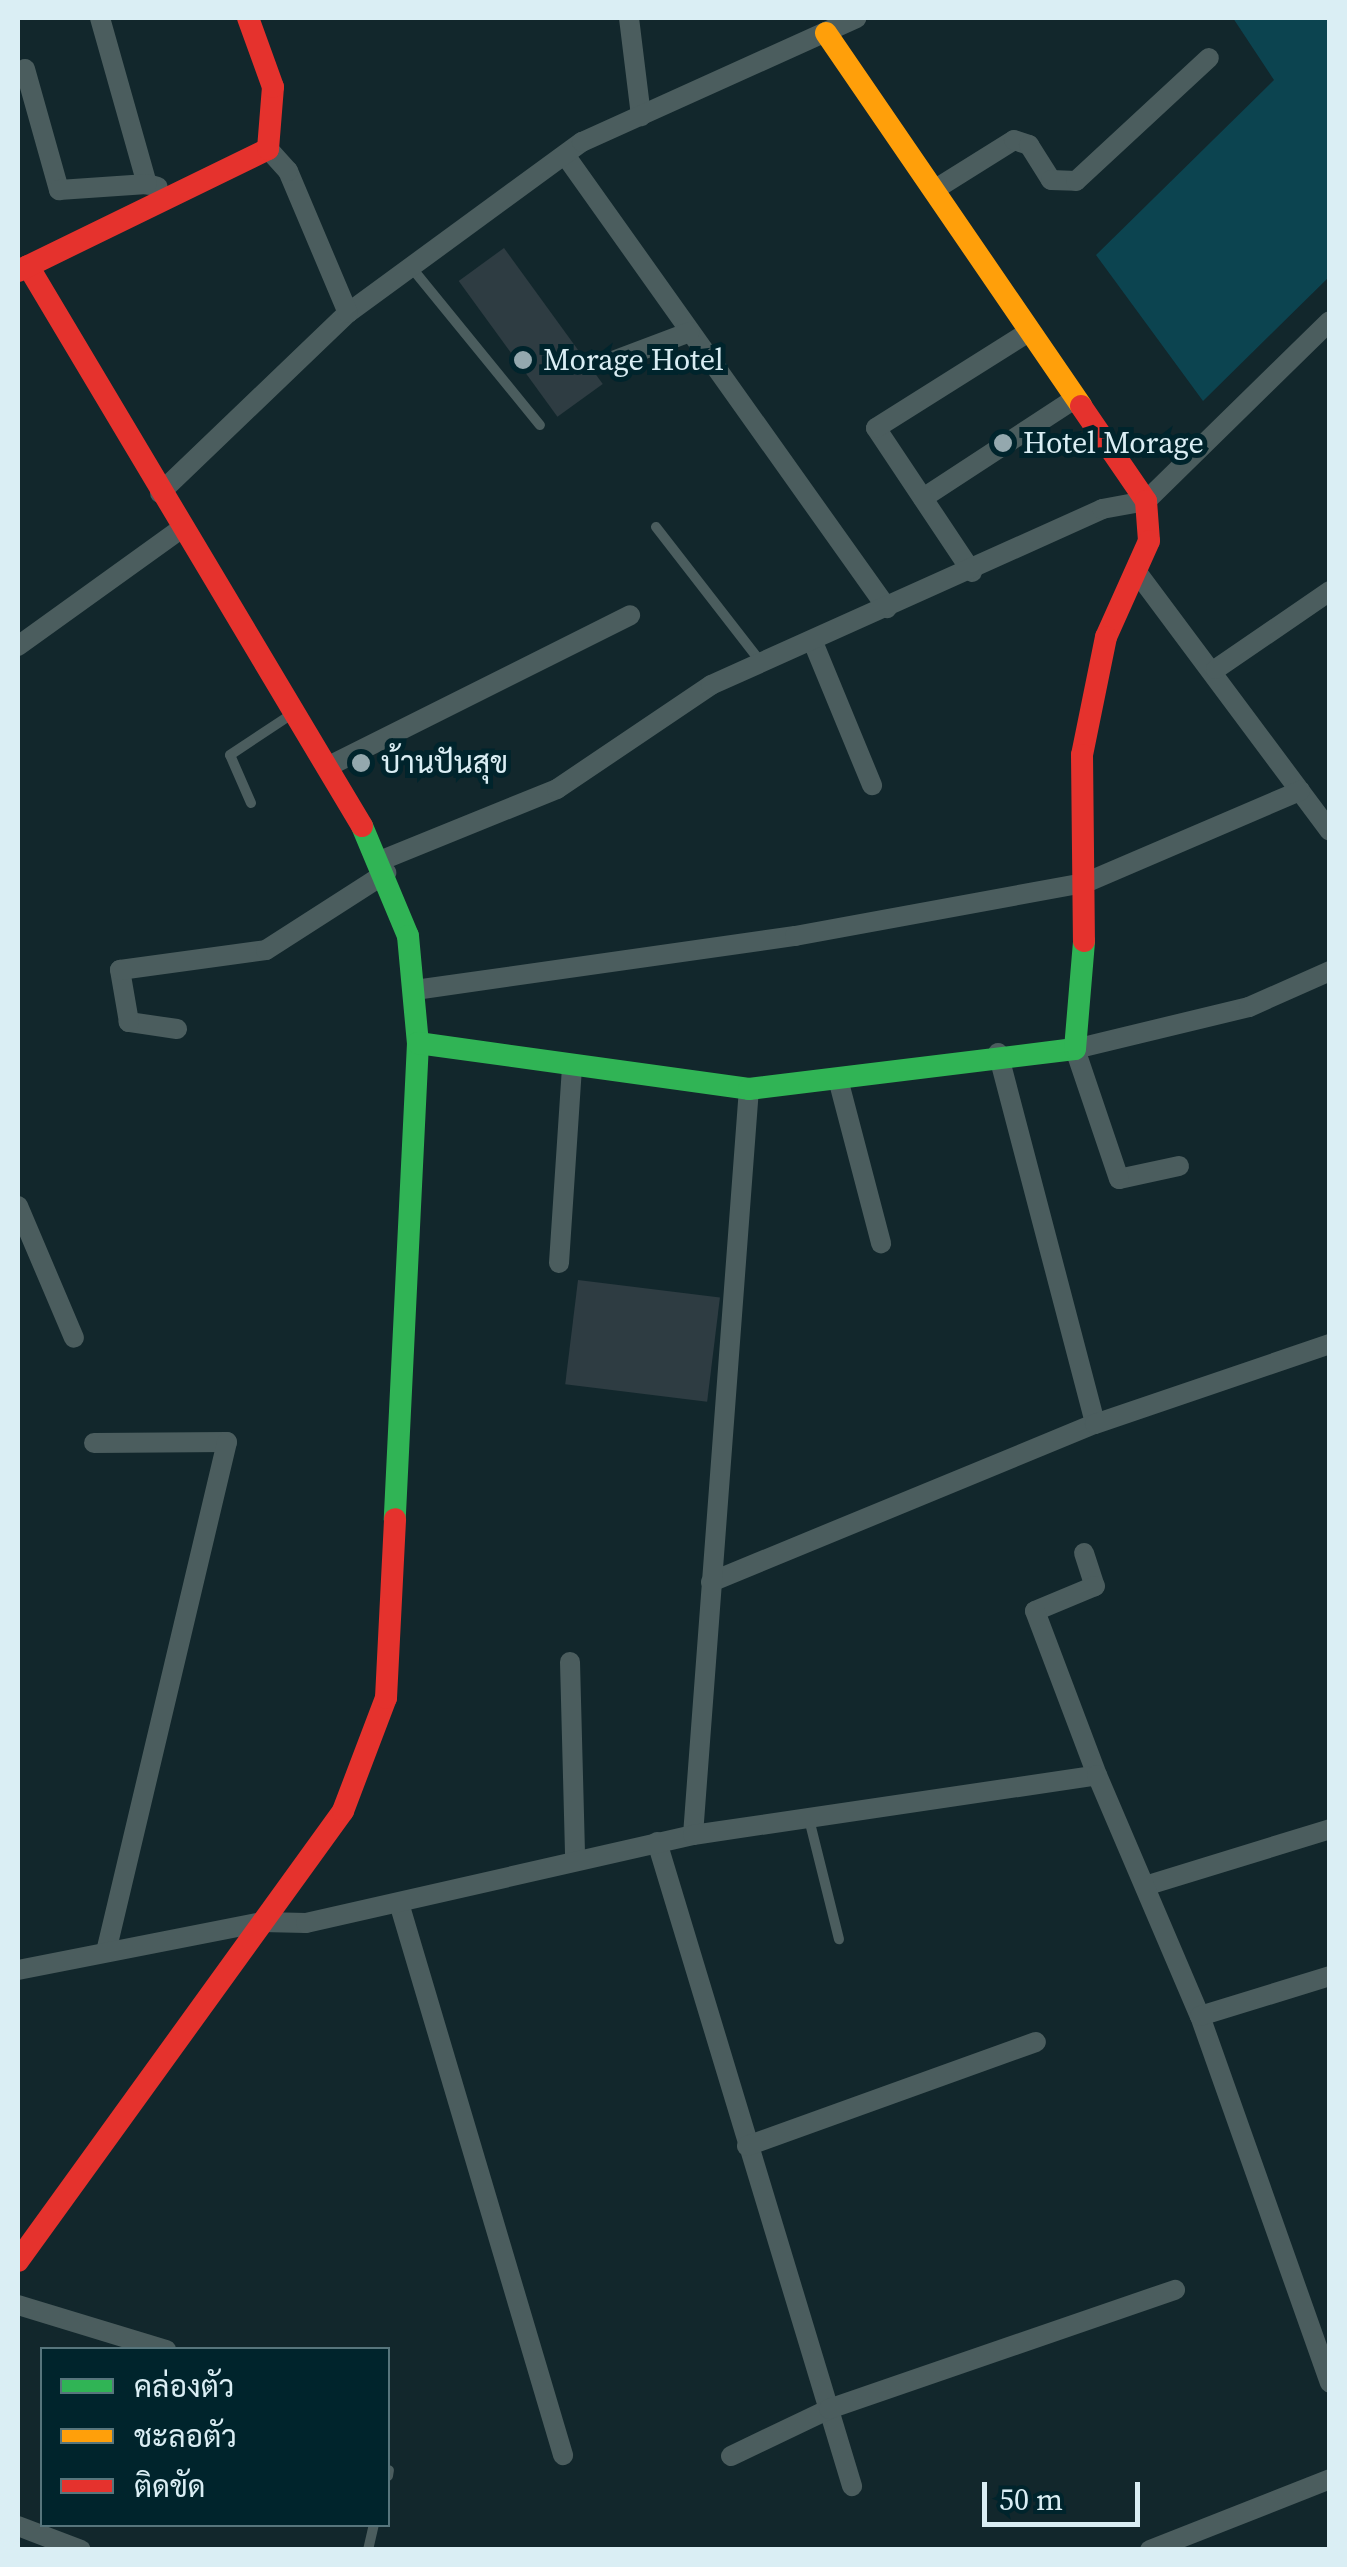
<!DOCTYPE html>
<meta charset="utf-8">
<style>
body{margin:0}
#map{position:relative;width:1347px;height:2567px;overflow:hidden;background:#12272c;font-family:"Source Serif 4",Sarabun,serif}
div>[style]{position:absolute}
.green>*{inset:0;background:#0c4450}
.building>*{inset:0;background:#2e3c42;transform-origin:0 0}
.lane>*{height:10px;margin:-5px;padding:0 5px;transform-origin:5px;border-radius:5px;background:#4b5d5e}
.street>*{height:20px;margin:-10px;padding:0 10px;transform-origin:10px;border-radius:10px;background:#4b5d5e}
.fast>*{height:22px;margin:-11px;padding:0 11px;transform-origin:11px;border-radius:11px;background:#30b455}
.slow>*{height:22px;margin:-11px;padding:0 11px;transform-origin:11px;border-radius:11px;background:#ff9f0a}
.jam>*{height:22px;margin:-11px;padding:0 11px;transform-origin:11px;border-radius:11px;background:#e5322d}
.dots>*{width:28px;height:28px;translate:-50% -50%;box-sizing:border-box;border:5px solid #00242c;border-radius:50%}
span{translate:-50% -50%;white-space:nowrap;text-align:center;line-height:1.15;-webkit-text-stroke:10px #00242c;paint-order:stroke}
.poi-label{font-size:30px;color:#daeef4}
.left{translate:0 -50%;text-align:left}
.frame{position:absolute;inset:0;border:20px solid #daeef4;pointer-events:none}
.legend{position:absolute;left:40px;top:2347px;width:350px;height:180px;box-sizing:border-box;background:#00242c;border:2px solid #57757c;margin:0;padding:12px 18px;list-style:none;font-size:30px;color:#daeef4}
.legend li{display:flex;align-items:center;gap:20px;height:50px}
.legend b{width:50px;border:2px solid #57757c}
.scale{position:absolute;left:982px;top:2482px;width:158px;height:45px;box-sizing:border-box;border:5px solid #daeef4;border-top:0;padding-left:12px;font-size:30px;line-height:35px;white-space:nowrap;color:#daeef4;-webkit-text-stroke:8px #00242c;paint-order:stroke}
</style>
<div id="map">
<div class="green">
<i style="clip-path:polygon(1233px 18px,1329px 18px,1329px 277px,1203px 401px,1096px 255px,1274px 80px)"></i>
</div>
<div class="building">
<i style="left:504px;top:248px;width:168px;height:56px;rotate:54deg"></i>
<i style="left:578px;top:1280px;width:143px;height:105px;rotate:7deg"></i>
</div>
<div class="lane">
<i style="left:411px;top:267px;width:204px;rotate:50.8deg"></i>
<i style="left:656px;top:527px;width:175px;rotate:52.2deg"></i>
<i style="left:251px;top:803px;width:52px;rotate:-113.6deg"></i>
<i style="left:230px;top:755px;width:74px;rotate:-33.5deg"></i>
<i style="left:809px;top:1819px;width:124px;rotate:76deg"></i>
<i style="left:388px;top:2476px;width:6px;rotate:-81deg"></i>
<i style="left:368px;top:2550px;width:27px;rotate:-77deg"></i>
</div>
<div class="street">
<i style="left:100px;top:18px;width:173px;rotate:74.2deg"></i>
<i style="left:147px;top:184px;width:11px;rotate:15deg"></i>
<i style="left:629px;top:18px;width:99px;rotate:83deg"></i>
<i style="left:25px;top:69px;width:126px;rotate:74.3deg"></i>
<i style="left:59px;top:190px;width:88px;rotate:-3.9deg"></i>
<i style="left:565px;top:155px;width:556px;rotate:54.59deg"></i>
<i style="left:934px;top:190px;width:94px;rotate:-32deg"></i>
<i style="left:1014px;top:140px;width:16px;rotate:18deg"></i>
<i style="left:1029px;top:145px;width:41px;rotate:57.8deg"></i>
<i style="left:1051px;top:180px;width:25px;rotate:2deg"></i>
<i style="left:1076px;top:181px;width:181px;rotate:-42.8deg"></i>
<i style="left:348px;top:313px;width:290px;rotate:-36.2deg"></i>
<i style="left:582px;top:142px;width:301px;rotate:-24.3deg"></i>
<i style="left:610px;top:362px;width:85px;rotate:-20.6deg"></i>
<i style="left:160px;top:493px;width:260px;rotate:-43.8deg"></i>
<i style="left:348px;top:313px;width:154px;rotate:-112.9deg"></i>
<i style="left:288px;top:171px;width:30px;rotate:-132deg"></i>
<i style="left:923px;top:498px;width:183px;rotate:-33.2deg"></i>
<i style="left:1136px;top:571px;width:324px;rotate:53.3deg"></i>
<i style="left:972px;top:572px;width:173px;rotate:-123.7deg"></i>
<i style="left:876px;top:428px;width:182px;rotate:-32.2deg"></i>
<i style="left:813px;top:642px;width:155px;rotate:67.6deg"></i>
<i style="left:18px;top:646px;width:201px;rotate:-35.7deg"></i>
<i style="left:1216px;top:669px;width:138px;rotate:-34.4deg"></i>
<i style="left:327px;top:767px;width:339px;rotate:-26.6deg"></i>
<i style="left:382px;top:860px;width:189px;rotate:-22.1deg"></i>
<i style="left:557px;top:789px;width:186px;rotate:-34deg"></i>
<i style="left:711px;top:685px;width:429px;rotate:-24.2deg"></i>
<i style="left:1102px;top:509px;width:45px;rotate:-10.3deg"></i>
<i style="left:1146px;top:501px;width:257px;rotate:-44.4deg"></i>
<i style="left:415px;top:990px;width:384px;rotate:-8.1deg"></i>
<i style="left:795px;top:936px;width:295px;rotate:-10.4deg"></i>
<i style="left:1085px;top:883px;width:234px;rotate:-23.2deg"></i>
<i style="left:177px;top:1029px;width:49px;rotate:-171.7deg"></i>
<i style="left:129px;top:1022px;width:53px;rotate:-99.8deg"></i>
<i style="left:120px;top:970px;width:147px;rotate:-7.8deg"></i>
<i style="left:266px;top:950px;width:143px;rotate:-32.7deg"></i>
<i style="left:998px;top:1053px;width:383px;rotate:75.3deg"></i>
<i style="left:838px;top:1079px;width:170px;rotate:75.3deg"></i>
<i style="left:1179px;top:1166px;width:61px;rotate:167.8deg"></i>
<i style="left:1119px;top:1179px;width:137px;rotate:-108.7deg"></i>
<i style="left:1075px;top:1049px;width:179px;rotate:-13.6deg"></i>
<i style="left:1249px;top:1007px;width:89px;rotate:-24deg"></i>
<i style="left:18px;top:1206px;width:143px;rotate:67deg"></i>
<i style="left:559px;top:1263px;width:198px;rotate:-86.2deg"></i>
<i style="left:94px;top:1443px;width:133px;rotate:-0.4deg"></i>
<i style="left:227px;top:1442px;width:524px;rotate:103.35deg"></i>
<i style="left:1084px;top:1553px;width:35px;rotate:72deg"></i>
<i style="left:1095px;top:1586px;width:65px;rotate:157.4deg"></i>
<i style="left:1035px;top:1611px;width:175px;rotate:69.3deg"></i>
<i style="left:711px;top:1582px;width:415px;rotate:-22.4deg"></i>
<i style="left:1095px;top:1424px;width:248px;rotate:-18.8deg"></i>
<i style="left:570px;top:1662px;width:196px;rotate:88.5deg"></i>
<i style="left:693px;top:1835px;width:748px;rotate:-85.71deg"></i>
<i style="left:657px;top:1842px;width:673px;rotate:73.15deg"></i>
<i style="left:1145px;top:1886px;width:194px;rotate:-17.1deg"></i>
<i style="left:399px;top:1903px;width:576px;rotate:73.45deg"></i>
<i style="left:18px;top:1970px;width:249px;rotate:-11.1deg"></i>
<i style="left:262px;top:1922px;width:44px;rotate:1.3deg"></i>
<i style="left:306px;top:1923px;width:397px;rotate:-12.8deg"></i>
<i style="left:693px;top:1835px;width:408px;rotate:-8.4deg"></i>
<i style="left:1097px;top:1775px;width:262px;rotate:66.9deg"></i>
<i style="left:1200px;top:2016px;width:389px;rotate:70.5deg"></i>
<i style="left:1200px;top:2016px;width:136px;rotate:-17.1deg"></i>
<i style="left:747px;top:2146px;width:307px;rotate:-19.8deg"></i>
<i style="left:18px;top:2305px;width:155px;rotate:16.9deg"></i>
<i style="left:731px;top:2456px;width:109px;rotate:-25.6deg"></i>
<i style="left:829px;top:2409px;width:366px;rotate:-19deg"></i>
<i style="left:18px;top:2526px;width:67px;rotate:20.9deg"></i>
<i style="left:1150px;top:2550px;width:193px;rotate:-21.5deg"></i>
</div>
<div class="fast">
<i style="left:362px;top:826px;width:119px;rotate:67.3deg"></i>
<i style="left:408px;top:936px;width:107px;rotate:84.7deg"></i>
<i style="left:418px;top:1043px;width:477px;rotate:92.8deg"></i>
<i style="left:418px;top:1043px;width:334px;rotate:7.9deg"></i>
<i style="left:749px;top:1089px;width:328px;rotate:-7deg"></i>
<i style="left:1075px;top:1049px;width:108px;rotate:-85.2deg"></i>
</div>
<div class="slow">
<i style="left:826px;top:33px;width:452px;rotate:55.6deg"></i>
</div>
<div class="jam">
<i style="left:28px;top:266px;width:652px;rotate:59.19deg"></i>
<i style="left:18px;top:271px;width:278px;rotate:-26deg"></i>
<i style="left:268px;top:149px;width:62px;rotate:-85.4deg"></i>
<i style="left:273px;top:87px;width:73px;rotate:-109.9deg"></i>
<i style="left:1081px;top:406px;width:115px;rotate:55.6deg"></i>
<i style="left:1146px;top:501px;width:40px;rotate:85.7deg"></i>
<i style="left:1149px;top:541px;width:105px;rotate:114.1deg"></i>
<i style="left:1106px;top:637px;width:120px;rotate:101.5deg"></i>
<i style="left:1082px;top:755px;width:186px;rotate:89.4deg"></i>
<i style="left:18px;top:2261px;width:555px;rotate:-54.16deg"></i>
<i style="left:343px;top:1811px;width:121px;rotate:-69.2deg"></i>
<i style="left:386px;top:1698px;width:179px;rotate:-87.1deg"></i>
</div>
<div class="dots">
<i style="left:523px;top:360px;background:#94a8ae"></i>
<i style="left:1003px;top:443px;background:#94a8ae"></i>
<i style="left:361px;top:763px;background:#94a8ae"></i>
</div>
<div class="poi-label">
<span class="left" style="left:543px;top:360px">Morage Hotel</span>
<span class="left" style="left:1023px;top:443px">Hotel Morage</span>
<span class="left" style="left:381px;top:763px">บ้านปันสุข</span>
</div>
<div class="frame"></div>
<ul class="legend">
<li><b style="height:12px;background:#30b455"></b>คล่องตัว</li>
<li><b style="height:12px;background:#ff9f0a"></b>ชะลอตัว</li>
<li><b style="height:12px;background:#e5322d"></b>ติดขัด</li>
</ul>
<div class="scale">50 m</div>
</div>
